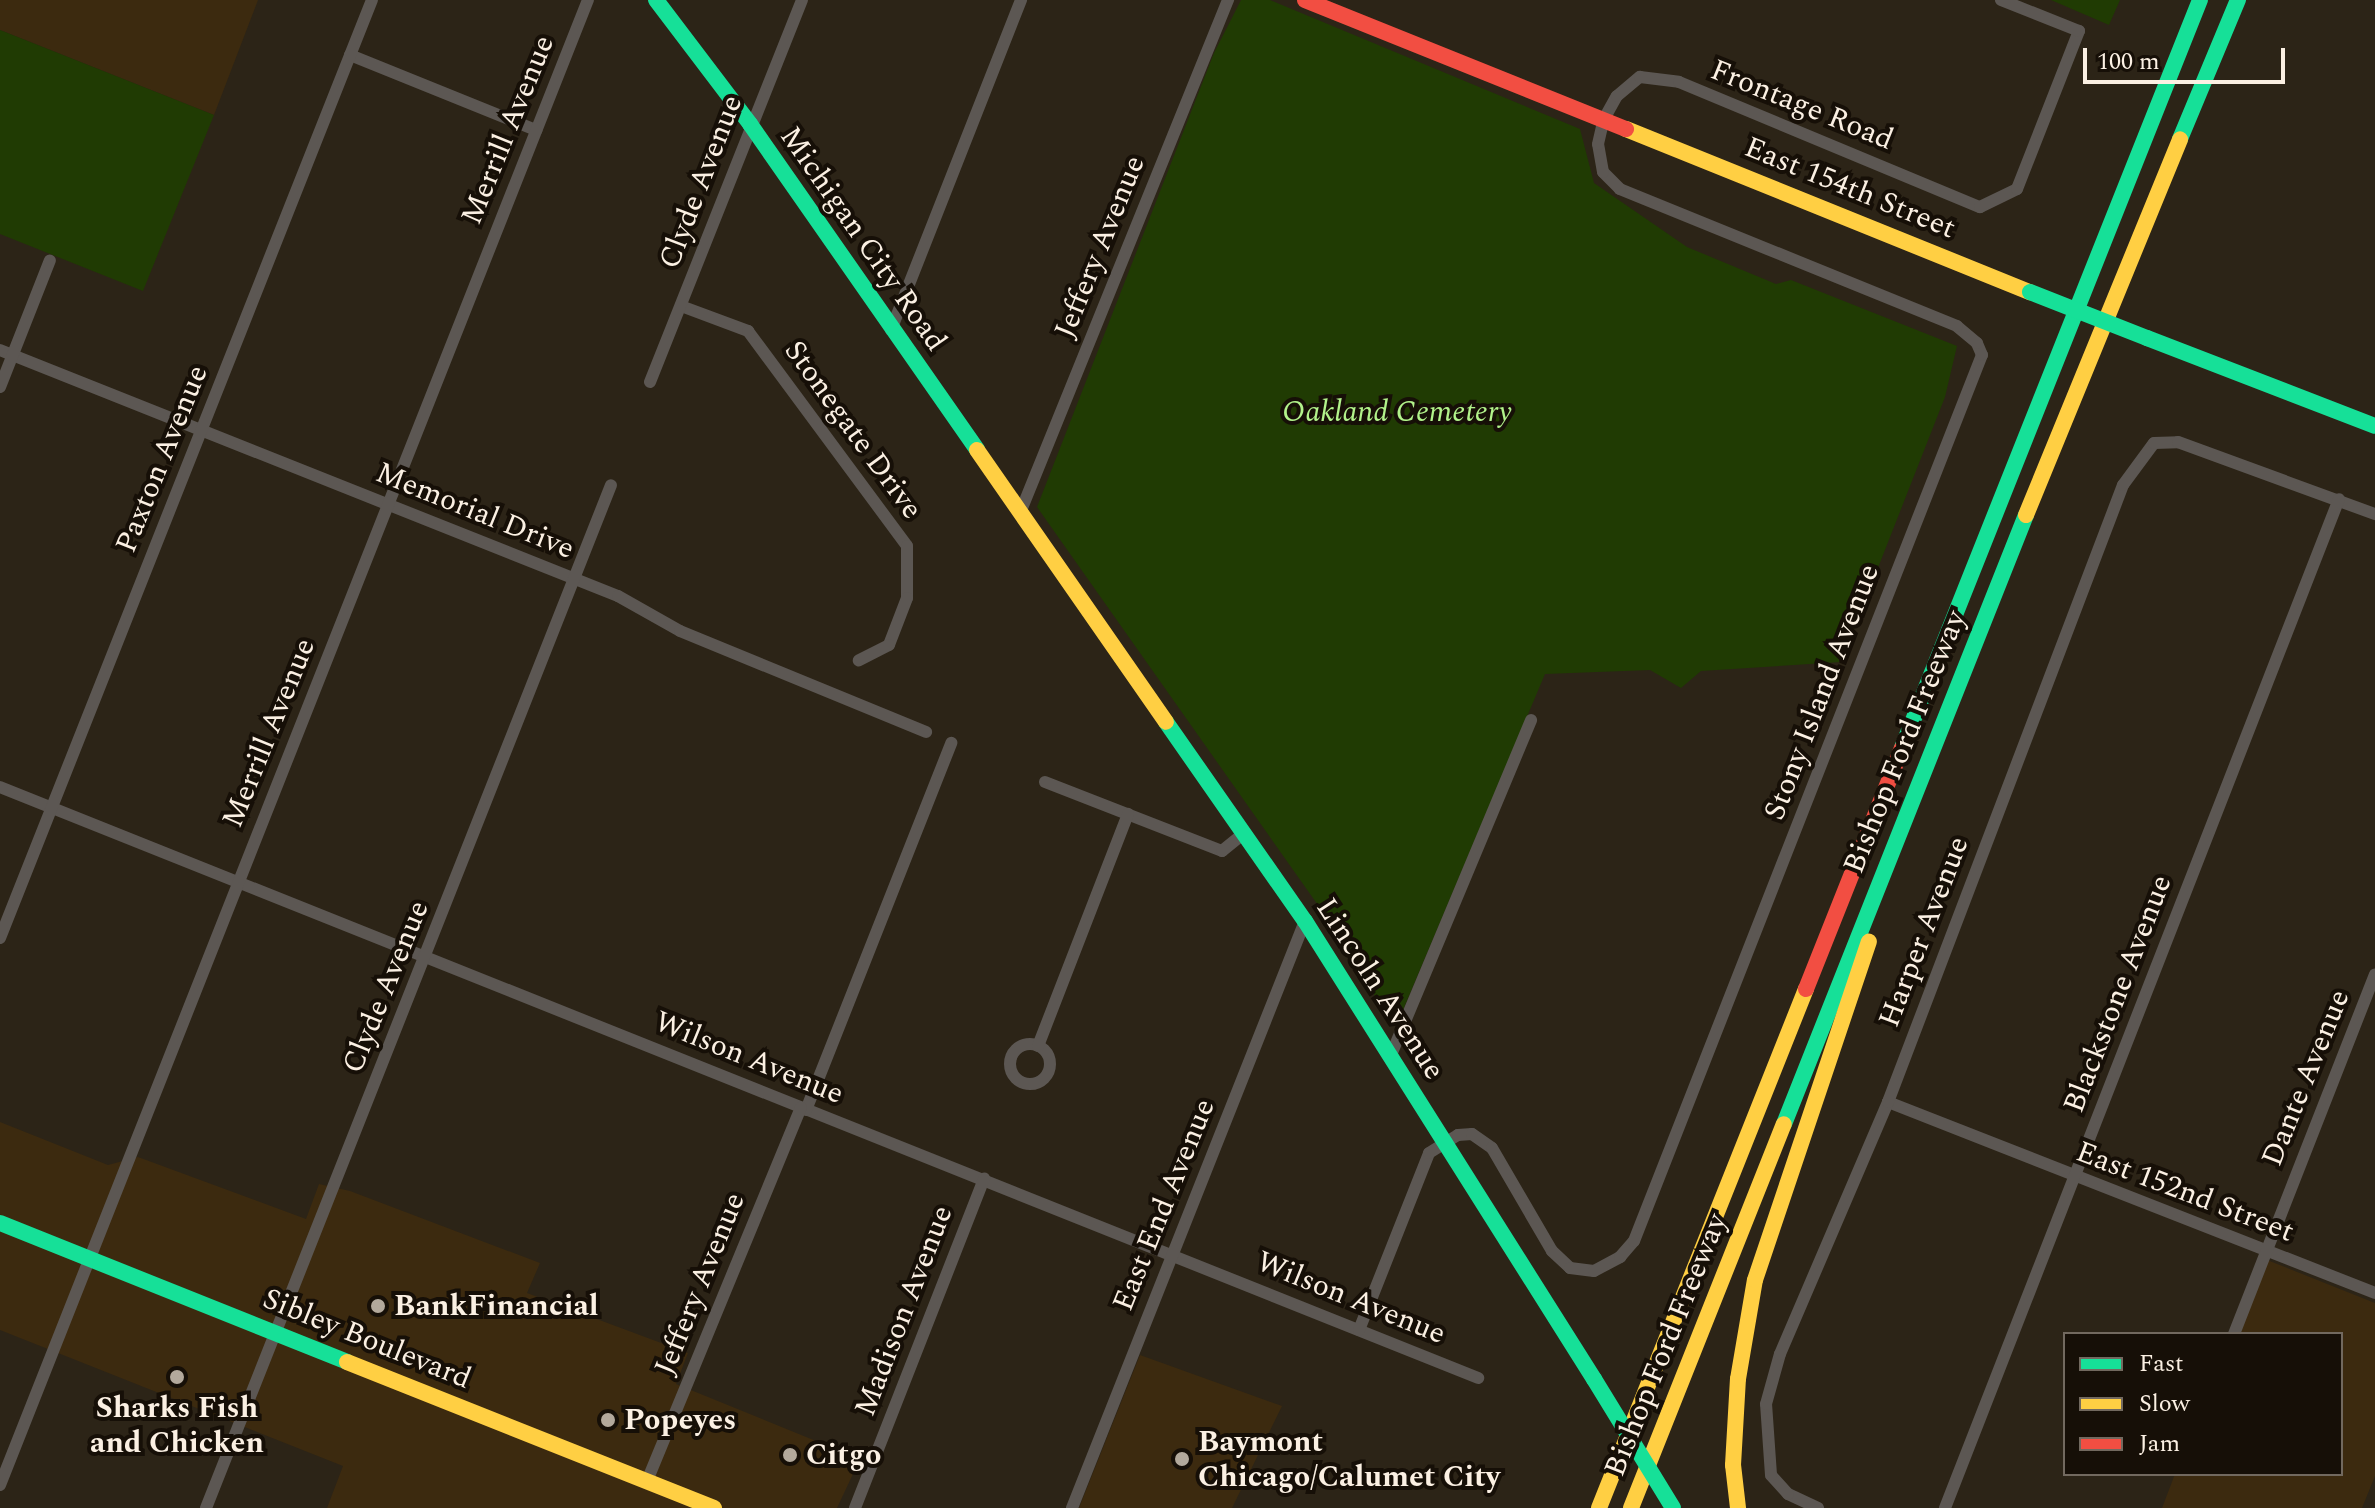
<!DOCTYPE html>
<style>
body{margin:0}
#map{position:relative;width:2375px;height:1508px;overflow:hidden;background:#2c2417;font-family:Spectral,serif}
div>[style]{position:absolute}
.built>*{inset:0;background:#3c2a0f}
.green>*{inset:0;background:#203b03}
.street>*{height:12px;margin:-6px;padding:0 6px;transform-origin:6px;border-radius:6px;background:#5c5753}
.street>.ring{margin:-6px;padding:0;box-sizing:content-box;background:none;border:12px solid #5c5753;border-radius:50%}
.fast>*{height:16px;margin:-8px;padding:0 8px;transform-origin:8px;border-radius:8px;background:#16e098}
.slow>*{height:16px;margin:-8px;padding:0 8px;transform-origin:8px;border-radius:8px;background:#ffcf43}
.jam>*{height:16px;margin:-8px;padding:0 8px;transform-origin:8px;border-radius:8px;background:#f24e42}
.fast-bridge>*{height:16px;margin:-8px;padding:0 8px;transform-origin:8px;border-radius:8px;background:#16e098}
.dots>*{width:22px;height:22px;translate:-50% -50%;box-sizing:border-box;border:4px solid #160f07;border-radius:50%}
span{translate:-50% -50%;white-space:nowrap;text-align:center;line-height:1.15;-webkit-text-stroke:8px #160f07;paint-order:stroke}
.street-label{font-size:30px;color:#fbf0e3}
.park-label{font-size:30px;color:#b2f38b;font-style:italic}
.poi-label{font-size:30px;color:#fbf0e3;font-weight:700}
.left{translate:0 -50%;text-align:left}
.legend{position:absolute;left:2063px;top:1332px;width:280px;height:144px;box-sizing:border-box;background:#160f07;border:2px solid #72695f;margin:0;padding:10px 14px;list-style:none;font-size:24px;color:#fbf0e3}
.legend li{display:flex;align-items:center;gap:16px;height:40px}
.legend b{width:40px;border:2px solid #72695f}
.scale{position:absolute;left:2083px;top:48px;width:202px;height:36px;box-sizing:border-box;border:4px solid #fbf0e3;border-top:0;padding-left:10px;font-size:24px;line-height:28px;white-space:nowrap;color:#fbf0e3;-webkit-text-stroke:6px #160f07;paint-order:stroke}
</style>
<div id="map">
<div class="built">
<i style="clip-path:polygon(0 0,258px 0,214px 115px,0 30px)"></i>
<i style="clip-path:polygon(0 1122px,108px 1165px,138px 1157px,306px 1219px,319px 1184px,350px 1191px,540px 1263px,527px 1293px,688px 1353px,676px 1384px,860px 1459px,837px 1508px,327px 1508px,343px 1466px,0 1330px)"></i>
<i style="clip-path:polygon(2262px 1258px,2375px 1303px,2375px 1476px,2362px 1508px,2162px 1508px,2175px 1474px,2341px 1474px,2341px 1334px,2232px 1334px)"></i>
<i style="clip-path:polygon(1140px 1355px,1282px 1406px,1232px 1508px,1079px 1508px)"></i>
</div>
<div class="green">
<i style="clip-path:polygon(1241px 0,1270px 0,1580px 129px,1594px 183px,1687px 247px,1776px 284px,1791px 280px,1957px 346px,1945px 397px,1841px 662px,1701px 671px,1681px 688px,1650px 670px,1545px 674px,1403px 1010px,1391px 1024px,1344px 942px,1037px 507px,1214px 53px)"></i>
<i style="clip-path:polygon(2051px 0,2120px 0,2109px 25px)"></i>
<i style="clip-path:polygon(0 30px,214px 115px,143px 291px,0 234px)"></i>
</div>
<div class="street">
<i style="left:350px;top:55px;width:201px;rotate:22deg"></i>
<i style="left:681px;top:306px;width:72px;rotate:20.5deg"></i>
<i style="left:748px;top:331px;width:267px;rotate:53.5deg"></i>
<i style="left:907px;top:546px;width:52px;rotate:90deg"></i>
<i style="left:907px;top:598px;width:50px;rotate:111deg"></i>
<i style="left:889px;top:645px;width:34px;rotate:153deg"></i>
<i style="left:891px;top:330px;width:355px;rotate:-68.5deg"></i>
<i style="left:0;top:350px;width:665px;rotate:21.71deg"></i>
<i style="left:618px;top:596px;width:71px;rotate:29.4deg"></i>
<i style="left:680px;top:631px;width:266px;rotate:22.3deg"></i>
<i style="left:650px;top:382px;width:411px;rotate:-68.3deg"></i>
<i style="left:0;top:387px;width:136px;rotate:-68.5deg"></i>
<i style="left:1020px;top:513px;width:554px;rotate:-67.93deg"></i>
<i style="left:1045px;top:782px;width:190px;rotate:21.3deg"></i>
<i style="left:1222px;top:851px;width:27px;rotate:-39deg"></i>
<i style="left:0;top:787px;width:1592px;rotate:21.79deg"></i>
<i style="left:0;top:938px;width:1009px;rotate:-68.37deg"></i>
<i class="ring" style="left:1010px;top:1044px;width:28px;height:28px"></i>
<i style="left:1038px;top:1046px;width:249px;rotate:-68.8deg"></i>
<i style="left:1391px;top:1055px;width:363px;rotate:-67.3deg"></i>
<i style="left:1888px;top:1102px;width:523px;rotate:21.41deg"></i>
<i style="left:806px;top:1110px;width:395px;rotate:-68.4deg"></i>
<i style="left:1359px;top:1330px;width:190px;rotate:-68.4deg"></i>
<i style="left:1429px;top:1153px;width:34px;rotate:-32deg"></i>
<i style="left:1458px;top:1135px;width:14px;rotate:-4deg"></i>
<i style="left:1472px;top:1134px;width:24px;rotate:35deg"></i>
<i style="left:1492px;top:1148px;width:119px;rotate:59.8deg"></i>
<i style="left:1552px;top:1251px;width:25px;rotate:43deg"></i>
<i style="left:1570px;top:1268px;width:24px;rotate:7deg"></i>
<i style="left:1594px;top:1271px;width:30px;rotate:-28deg"></i>
<i style="left:1620px;top:1257px;width:21px;rotate:-49deg"></i>
<i style="left:1634px;top:1241px;width:952px;rotate:-68.56deg"></i>
<i style="left:1982px;top:355px;width:13px;rotate:-113deg"></i>
<i style="left:1977px;top:343px;width:26px;rotate:-140deg"></i>
<i style="left:1957px;top:326px;width:364px;rotate:-157.9deg"></i>
<i style="left:1620px;top:189px;width:24px;rotate:-135deg"></i>
<i style="left:1603px;top:172px;width:28px;rotate:-100deg"></i>
<i style="left:1598px;top:144px;width:26px;rotate:-77deg"></i>
<i style="left:1604px;top:119px;width:26px;rotate:-61deg"></i>
<i style="left:1617px;top:96px;width:30px;rotate:-40deg"></i>
<i style="left:1640px;top:77px;width:39px;rotate:7deg"></i>
<i style="left:1679px;top:82px;width:326px;rotate:22.6deg"></i>
<i style="left:1980px;top:207px;width:41px;rotate:-25.9deg"></i>
<i style="left:2017px;top:189px;width:170px;rotate:-68.6deg"></i>
<i style="left:2079px;top:31px;width:84px;rotate:-158.3deg"></i>
<i style="left:2234px;top:1334px;width:386px;rotate:-68.6deg"></i>
<i style="left:647px;top:1481px;width:404px;rotate:-67.6deg"></i>
<i style="left:0;top:1485px;width:1597px;rotate:-68.4deg"></i>
<i style="left:206px;top:1508px;width:1100px;rotate:-68.4deg"></i>
<i style="left:855px;top:1508px;width:354px;rotate:-68.6deg"></i>
<i style="left:1072px;top:1508px;width:632px;rotate:-68.35deg"></i>
<i style="left:1818px;top:1508px;width:33px;rotate:-155deg"></i>
<i style="left:1788px;top:1494px;width:25px;rotate:-132deg"></i>
<i style="left:1771px;top:1475px;width:71px;rotate:-94deg"></i>
<i style="left:1766px;top:1404px;width:52px;rotate:-74.4deg"></i>
<i style="left:1780px;top:1354px;width:274px;rotate:-66.8deg"></i>
<i style="left:1888px;top:1102px;width:660px;rotate:-69.15deg"></i>
<i style="left:2123px;top:485px;width:52px;rotate:-53.6deg"></i>
<i style="left:2154px;top:443px;width:24px;rotate:-2deg"></i>
<i style="left:2178px;top:442px;width:210px;rotate:20.1deg"></i>
<i style="left:1945px;top:1508px;width:1083px;rotate:-68.67deg"></i>
</div>
<div class="fast">
<i style="left:656px;top:0;width:156px;rotate:52.8deg"></i>
<i style="left:750px;top:124px;width:397px;rotate:55.1deg"></i>
<i style="left:2180px;top:139px;width:151px;rotate:-67.4deg"></i>
<i style="left:2147px;top:338px;width:244px;rotate:21.1deg"></i>
<i style="left:1166px;top:722px;width:243px;rotate:55.1deg"></i>
<i style="left:1305px;top:921px;width:542px;rotate:57.75deg"></i>
<i style="left:1902px;top:748px;width:805px;rotate:-68.28deg"></i>
<i style="left:1784px;top:1124px;width:655px;rotate:-68.33deg"></i>
<i style="left:0;top:1223px;width:374px;rotate:21.8deg"></i>
</div>
<div class="slow">
<i style="left:1626px;top:129px;width:436px;rotate:22deg"></i>
<i style="left:977px;top:450px;width:331px;rotate:55.2deg"></i>
<i style="left:2026px;top:515px;width:406px;rotate:-67.7deg"></i>
<i style="left:347px;top:1362px;width:395px;rotate:21.7deg"></i>
<i style="left:1599px;top:1508px;width:559px;rotate:-68.26deg"></i>
<i style="left:1631px;top:1508px;width:413px;rotate:-68.3deg"></i>
<i style="left:1738px;top:1508px;width:43px;rotate:-96.6deg"></i>
<i style="left:1733px;top:1465px;width:86px;rotate:-86.7deg"></i>
<i style="left:1738px;top:1379px;width:100px;rotate:-80.3deg"></i>
<i style="left:1755px;top:1280px;width:357px;rotate:-71.4deg"></i>
</div>
<div class="jam">
<i style="left:1305px;top:0;width:346px;rotate:21.9deg"></i>
<i style="left:1806px;top:989px;width:259px;rotate:-68.3deg"></i>
</div>
<div class="fast-bridge">
<i style="left:2030px;top:292px;width:126px;rotate:21.5deg"></i>
<i style="left:1594px;top:1379px;width:151px;rotate:58.5deg"></i>
</div>
<div class="dots">
<i style="left:378px;top:1306px;background:#b3a99c"></i>
<i style="left:177px;top:1377px;background:#b3a99c"></i>
<i style="left:608px;top:1420px;background:#b3a99c"></i>
<i style="left:790px;top:1455px;background:#b3a99c"></i>
<i style="left:1182px;top:1459px;background:#b3a99c"></i>
</div>
<div class="street-label">
<span style="left:1802px;top:105px;rotate:22deg">Frontage Road</span>
<span style="left:508px;top:130px;rotate:-68deg">Merrill Avenue</span>
<span style="left:701px;top:182px;rotate:-69deg">Clyde Avenue</span>
<span style="left:1850px;top:188px;rotate:22deg">East 154th Street</span>
<span style="left:863px;top:239px;rotate:55deg">Michigan City Road</span>
<span style="left:1100px;top:247px;rotate:-68deg">Jeffery Avenue</span>
<span style="left:853px;top:430px;rotate:54deg">Stonegate Drive</span>
<span style="left:162px;top:459px;rotate:-68deg">Paxton Avenue</span>
<span style="left:475px;top:511px;rotate:22deg">Memorial Drive</span>
<span style="left:1822px;top:692px;rotate:-69deg">Stony Island Avenue</span>
<span style="left:269px;top:733px;rotate:-68deg">Merrill Avenue</span>
<span style="left:1905px;top:742px;rotate:-68deg">Bishop Ford Freeway</span>
<span style="left:1924px;top:932px;rotate:-69deg">Harper Avenue</span>
<span style="left:386px;top:987px;rotate:-68deg">Clyde Avenue</span>
<span style="left:1380px;top:989px;rotate:57deg">Lincoln Avenue</span>
<span style="left:2118px;top:994px;rotate:-69deg">Blackstone Avenue</span>
<span style="left:749px;top:1058px;rotate:22deg">Wilson Avenue</span>
<span style="left:2306px;top:1078px;rotate:-68deg">Dante Avenue</span>
<span style="left:2185px;top:1192px;rotate:21deg">East 152nd Street</span>
<span style="left:1164px;top:1205px;rotate:-68deg">East End Avenue</span>
<span style="left:700px;top:1284px;rotate:-68deg">Jeffery Avenue</span>
<span style="left:1351px;top:1298px;rotate:22deg">Wilson Avenue</span>
<span style="left:904px;top:1311px;rotate:-69deg">Madison Avenue</span>
<span style="left:367px;top:1339px;rotate:22deg">Sibley Boulevard</span>
<span style="left:1666px;top:1345px;rotate:-68deg">Bishop Ford Freeway</span>
</div>
<div class="park-label">
<span style="left:1397px;top:412px">Oakland Cemetery</span>
</div>
<div class="poi-label">
<span class="left" style="left:394px;top:1306px">BankFinancial</span>
<span style="left:177px;top:1425px">Sharks Fish<br>and Chicken</span>
<span class="left" style="left:624px;top:1420px">Popeyes</span>
<span class="left" style="left:1198px;top:1459px">Baymont<br>Chicago/Calumet City</span>
<span class="left" style="left:806px;top:1455px">Citgo</span>
</div>
<ul class="legend">
<li><b style="height:10px;background:#16e098"></b>Fast</li>
<li><b style="height:10px;background:#ffcf43"></b>Slow</li>
<li><b style="height:10px;background:#f24e42"></b>Jam</li>
</ul>
<div class="scale">100 m</div>
</div>
